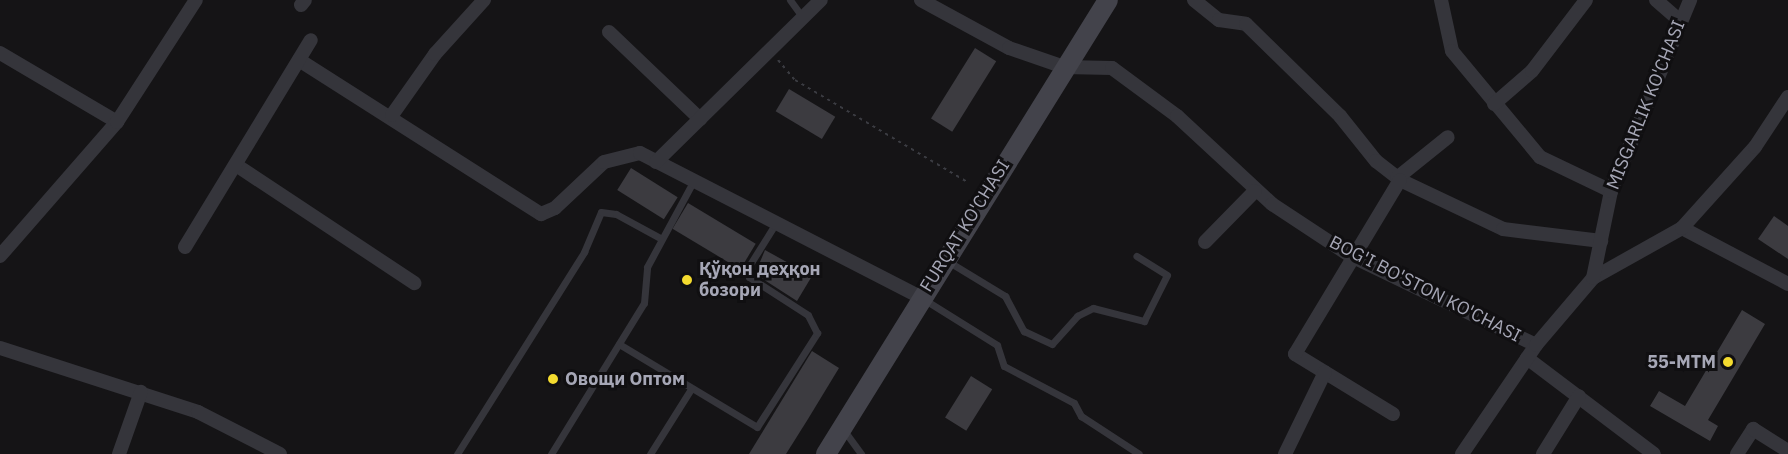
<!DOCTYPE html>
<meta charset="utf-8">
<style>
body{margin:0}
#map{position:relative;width:1788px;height:454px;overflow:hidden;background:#151416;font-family:"IBM Plex Sans",sans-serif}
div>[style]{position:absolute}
.building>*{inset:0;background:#3c3b40;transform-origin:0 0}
.path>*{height:2px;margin-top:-1px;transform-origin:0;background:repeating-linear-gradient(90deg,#3b3c42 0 3px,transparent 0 7.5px)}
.service>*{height:7px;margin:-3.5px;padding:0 3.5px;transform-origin:3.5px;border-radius:3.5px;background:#35353b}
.minor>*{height:14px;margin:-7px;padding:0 7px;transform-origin:7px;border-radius:7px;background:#35353b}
.secondary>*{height:20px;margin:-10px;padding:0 10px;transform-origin:10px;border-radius:10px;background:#43434b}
.dots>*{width:16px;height:16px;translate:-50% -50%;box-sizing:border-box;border:3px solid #100f11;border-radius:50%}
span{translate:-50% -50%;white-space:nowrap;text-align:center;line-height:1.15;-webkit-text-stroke:6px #100f11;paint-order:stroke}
.street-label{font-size:18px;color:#a6a7b6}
.poi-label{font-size:18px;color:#a6a7b6;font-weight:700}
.left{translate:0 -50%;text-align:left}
.right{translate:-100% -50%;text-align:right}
</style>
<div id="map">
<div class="building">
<i style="left:975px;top:48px;width:25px;height:83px;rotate:32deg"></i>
<i style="left:789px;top:89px;width:54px;height:26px;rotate:31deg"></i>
<i style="left:631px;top:168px;width:55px;height:26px;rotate:32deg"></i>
<i style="left:688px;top:203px;width:79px;height:30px;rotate:31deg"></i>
<i style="clip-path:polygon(1774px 216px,1788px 226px,1788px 259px,1758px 239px)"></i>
<i style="clip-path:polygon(765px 250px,812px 276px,797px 301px,755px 274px)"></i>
<i style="clip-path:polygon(1742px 310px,1765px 324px,1708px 420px,1718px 426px,1710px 441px,1650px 406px,1659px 391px,1685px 406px)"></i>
<i style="clip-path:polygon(812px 351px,839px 368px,808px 419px,786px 454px,749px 454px)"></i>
<i style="left:971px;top:376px;width:25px;height:49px;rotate:32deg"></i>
</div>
<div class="path">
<i style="left:778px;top:60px;width:26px;rotate:50deg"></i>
<i style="left:795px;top:80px;width:199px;rotate:30.6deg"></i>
</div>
<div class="service">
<i style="left:790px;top:0;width:22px;rotate:54deg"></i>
<i style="left:949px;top:262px;width:66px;rotate:31.3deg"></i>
<i style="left:1005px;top:296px;width:40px;rotate:62deg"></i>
<i style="left:1024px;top:331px;width:31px;rotate:25deg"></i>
<i style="left:1052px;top:344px;width:38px;rotate:-48deg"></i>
<i style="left:1077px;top:316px;width:18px;rotate:-27deg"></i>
<i style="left:1093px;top:308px;width:53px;rotate:14.3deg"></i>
<i style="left:1144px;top:321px;width:51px;rotate:-63.4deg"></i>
<i style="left:1167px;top:275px;width:36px;rotate:-148deg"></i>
<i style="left:925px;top:300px;width:85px;rotate:32deg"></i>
<i style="left:997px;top:345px;width:22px;rotate:72deg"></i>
<i style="left:1004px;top:366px;width:79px;rotate:27.9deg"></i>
<i style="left:1074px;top:403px;width:15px;rotate:62deg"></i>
<i style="left:1081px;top:416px;width:69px;rotate:33.2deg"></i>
<i style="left:619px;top:344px;width:161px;rotate:31deg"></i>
<i style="left:757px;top:427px;width:112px;rotate:-57.4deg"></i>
<i style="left:817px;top:333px;width:20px;rotate:-117deg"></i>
<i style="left:808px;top:315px;width:70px;rotate:-147.2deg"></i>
<i style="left:749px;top:277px;width:11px;rotate:-90deg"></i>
<i style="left:749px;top:266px;width:47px;rotate:-58deg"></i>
<i style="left:843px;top:429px;width:31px;rotate:54deg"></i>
<i style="left:457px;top:454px;width:239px;rotate:-57.8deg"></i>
<i style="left:584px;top:252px;width:43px;rotate:-67deg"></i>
<i style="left:601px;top:212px;width:15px;rotate:8deg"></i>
<i style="left:616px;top:214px;width:52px;rotate:28.5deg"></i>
<i style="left:551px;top:454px;width:177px;rotate:-58.4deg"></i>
<i style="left:644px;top:303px;width:36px;rotate:-85deg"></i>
<i style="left:647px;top:267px;width:97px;rotate:-61.6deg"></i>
<i style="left:650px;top:454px;width:77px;rotate:-57.8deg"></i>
</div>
<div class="minor">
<i style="left:921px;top:0;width:100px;rotate:28.6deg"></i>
<i style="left:1009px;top:48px;width:58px;rotate:19.1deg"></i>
<i style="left:1064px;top:67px;width:48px;rotate:1.2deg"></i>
<i style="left:1112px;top:68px;width:81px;rotate:36.4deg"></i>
<i style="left:1177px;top:116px;width:129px;rotate:42.8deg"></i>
<i style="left:1272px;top:204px;width:95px;rotate:33.4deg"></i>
<i style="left:1351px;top:256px;width:205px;rotate:25.7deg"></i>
<i style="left:1194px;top:0;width:32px;rotate:39deg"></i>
<i style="left:1219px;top:20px;width:27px;rotate:8deg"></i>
<i style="left:1246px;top:24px;width:132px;rotate:44.4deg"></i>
<i style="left:1340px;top:116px;width:58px;rotate:51.3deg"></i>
<i style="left:1376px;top:161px;width:31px;rotate:38deg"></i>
<i style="left:1400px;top:180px;width:114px;rotate:25.4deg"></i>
<i style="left:1503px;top:229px;width:99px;rotate:7deg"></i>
<i style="left:1441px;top:0;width:52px;rotate:77.8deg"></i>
<i style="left:1452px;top:51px;width:138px;rotate:50.3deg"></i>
<i style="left:1540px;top:157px;width:79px;rotate:25.6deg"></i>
<i style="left:1656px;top:0;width:30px;rotate:41deg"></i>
<i style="left:301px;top:5px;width:6px;rotate:-51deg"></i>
<i style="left:609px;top:32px;width:126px;rotate:43.7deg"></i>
<i style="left:0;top:53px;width:136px;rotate:30.5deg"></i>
<i style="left:299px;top:60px;width:287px;rotate:32.5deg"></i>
<i style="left:541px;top:214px;width:15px;rotate:-23deg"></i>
<i style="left:555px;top:208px;width:67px;rotate:-43.2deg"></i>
<i style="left:604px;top:162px;width:37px;rotate:-14deg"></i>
<i style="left:640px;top:153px;width:315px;rotate:27.2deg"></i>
<i style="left:1494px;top:104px;width:50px;rotate:-41deg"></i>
<i style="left:1532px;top:71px;width:89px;rotate:-52.7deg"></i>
<i style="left:392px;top:115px;width:75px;rotate:-54.8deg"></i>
<i style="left:435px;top:54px;width:73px;rotate:-47.8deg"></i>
<i style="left:656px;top:162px;width:231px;rotate:-44.5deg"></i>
<i style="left:236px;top:165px;width:214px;rotate:33.5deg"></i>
<i style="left:1397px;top:178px;width:65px;rotate:-38.8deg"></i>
<i style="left:1682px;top:228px;width:120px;rotate:27.8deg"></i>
<i style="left:1205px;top:242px;width:71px;rotate:-45.6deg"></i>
<i style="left:185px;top:247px;width:242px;rotate:-58.7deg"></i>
<i style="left:0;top:256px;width:178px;rotate:-48.9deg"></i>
<i style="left:117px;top:122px;width:145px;rotate:-57.1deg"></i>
<i style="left:1593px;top:278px;width:102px;rotate:-29.3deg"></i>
<i style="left:1682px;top:228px;width:109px;rotate:-48deg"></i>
<i style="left:1755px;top:147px;width:60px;rotate:-56.6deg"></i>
<i style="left:0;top:348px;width:208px;rotate:17.9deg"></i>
<i style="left:198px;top:412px;width:92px;rotate:27.1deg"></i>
<i style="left:1527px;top:358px;width:159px;rotate:37.1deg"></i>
<i style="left:1393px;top:414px;width:115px;rotate:-148.5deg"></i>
<i style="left:1295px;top:354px;width:203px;rotate:-58.9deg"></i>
<i style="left:119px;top:454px;width:66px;rotate:-70.5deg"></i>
<i style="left:1285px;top:454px;width:91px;rotate:-64deg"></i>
<i style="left:1462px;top:454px;width:132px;rotate:-55.8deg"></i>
<i style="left:1536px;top:345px;width:88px;rotate:-49.6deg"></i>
<i style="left:1593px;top:278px;width:89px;rotate:-78.3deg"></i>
<i style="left:1611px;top:191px;width:207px;rotate:-67.5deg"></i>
<i style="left:1543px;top:454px;width:68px;rotate:-58.2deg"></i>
<i style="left:1737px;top:454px;width:30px;rotate:-57deg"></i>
<i style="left:1753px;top:429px;width:41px;rotate:32.2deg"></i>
</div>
<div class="secondary">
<i style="left:826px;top:454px;width:534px;rotate:-58.15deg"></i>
</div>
<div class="dots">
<i style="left:687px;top:280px;background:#f4db2f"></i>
<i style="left:1728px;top:362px;background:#f4db2f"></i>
<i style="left:553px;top:379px;background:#f4db2f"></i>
</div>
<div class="street-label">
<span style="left:1646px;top:105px;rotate:-68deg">MISGARLIK KO'CHASI</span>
<span style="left:965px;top:226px;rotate:-58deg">FURQAT KO'CHASI</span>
<span style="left:1425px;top:289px;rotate:27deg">BOG'I BO'STON KO'CHASI</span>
</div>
<div class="poi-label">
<span class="left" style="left:699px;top:280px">Қўқон деҳқон<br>бозори</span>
<span class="right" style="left:1716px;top:362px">55-МТМ</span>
<span class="left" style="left:565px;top:379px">Овощи Оптом</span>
</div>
</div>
